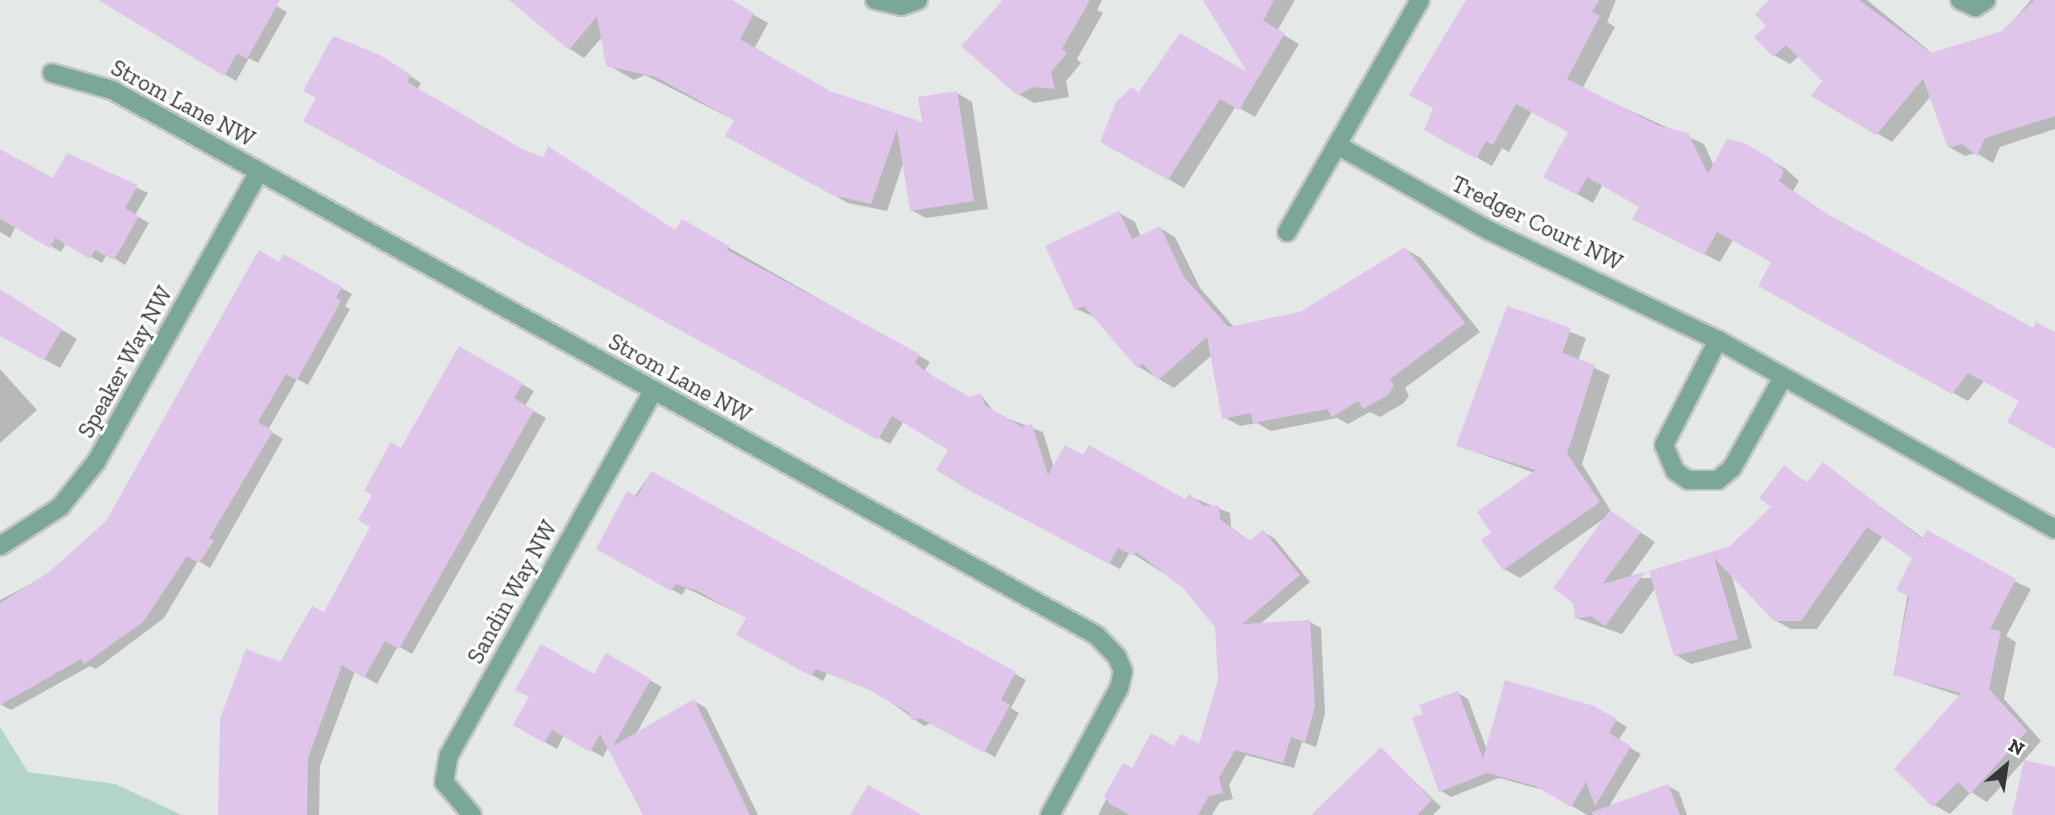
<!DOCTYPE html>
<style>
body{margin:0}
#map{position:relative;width:2055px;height:815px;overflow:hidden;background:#e4e8e7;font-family:"Zilla Slab",serif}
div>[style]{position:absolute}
.green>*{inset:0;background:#b2d5c8}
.shadow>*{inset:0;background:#0003}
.building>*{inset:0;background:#e0c5ea}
.roads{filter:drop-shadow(2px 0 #c1c5c4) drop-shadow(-2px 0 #c1c5c4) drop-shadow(0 2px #c1c5c4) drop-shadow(0 -2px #c1c5c4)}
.minor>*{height:18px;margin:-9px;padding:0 9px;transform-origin:9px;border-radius:9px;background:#7ba798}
span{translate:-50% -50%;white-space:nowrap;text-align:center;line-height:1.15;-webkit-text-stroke:6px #fff;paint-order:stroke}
.street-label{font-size:23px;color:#363737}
.north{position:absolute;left:1971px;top:731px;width:70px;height:70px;-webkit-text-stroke:5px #fff;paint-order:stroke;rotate:29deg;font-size:19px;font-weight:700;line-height:28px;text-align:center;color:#363737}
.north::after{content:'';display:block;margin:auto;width:24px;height:32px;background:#363737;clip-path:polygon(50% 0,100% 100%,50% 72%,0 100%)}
</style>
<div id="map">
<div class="green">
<i style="clip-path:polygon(0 727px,28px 772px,115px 784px,182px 815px,0 815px)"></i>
</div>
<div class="shadow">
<i style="clip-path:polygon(101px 0,266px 0,287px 12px,258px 63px,249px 58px,236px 81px)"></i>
<i style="clip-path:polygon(533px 0,728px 0,768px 23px,754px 49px,830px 93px,924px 125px,957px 93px,972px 102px,988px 209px,926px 218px,911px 210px,904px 161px,887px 211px,848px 203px,728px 135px,736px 121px,645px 75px,634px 80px,608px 65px,603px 36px,584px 58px,570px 49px)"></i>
<i style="clip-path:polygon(1005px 0,1102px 0,1097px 10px,1103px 13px,1077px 59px,1081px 63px,1066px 81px,1069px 97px,1034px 103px,1018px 94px)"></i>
<i style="clip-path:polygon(1205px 0,1295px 0,1277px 31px,1299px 44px,1255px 117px,1236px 106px,1184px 188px,1102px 141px,1140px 94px,1252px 77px)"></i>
<i style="clip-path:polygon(1472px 0,1616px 0,1607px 22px,1615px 27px,1582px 89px,1704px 144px,1714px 166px,1744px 145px,1786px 169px,1799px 181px,1793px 191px,1829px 216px,2033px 330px,2055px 333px,2055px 447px,2021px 401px,1985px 380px,1968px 401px,1760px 285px,1773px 262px,1733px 240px,1720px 262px,1650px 227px,1641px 206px,1603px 184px,1593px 203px,1545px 176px,1570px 132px,1532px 111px,1509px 152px,1502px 148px,1492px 166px,1426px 129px)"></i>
<i style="clip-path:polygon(1772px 0,1867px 0,1933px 54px,2003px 32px,2031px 0,2055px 0,2055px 129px,2000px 147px,1993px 163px,1976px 153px,1965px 156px,1949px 147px,1931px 96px,1892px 142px,1814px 96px,1824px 81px,1799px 56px,1790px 64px,1774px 55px)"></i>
<i style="clip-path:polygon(391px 64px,421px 83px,417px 90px,523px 152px,676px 232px,682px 221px,930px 362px,925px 370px,941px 383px,969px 399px,981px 395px,996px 414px,1043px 432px,1054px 468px,1186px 501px,1189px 496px,1230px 513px,1231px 527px,1251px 542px,1263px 532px,1274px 538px,1310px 582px,1259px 625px,1310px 622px,1321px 628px,1325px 714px,1316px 747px,1302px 742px,1294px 768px,1246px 755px,1229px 785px,1233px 799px,1220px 802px,1212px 815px,1098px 815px,1124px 765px,1133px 770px,1175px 748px,1200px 747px,1220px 680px,1217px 626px,1184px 586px,1130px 552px,1120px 569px,980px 494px,951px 449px,904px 421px,890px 444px,306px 120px)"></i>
<i style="clip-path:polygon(0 151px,54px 180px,68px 156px,148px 193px,135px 215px,149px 223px,125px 265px,107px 254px,102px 263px,66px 243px,61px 252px,16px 226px,10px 238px,0 232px)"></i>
<i style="clip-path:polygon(1119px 213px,1135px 222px,1141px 237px,1160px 228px,1175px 237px,1200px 288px,1234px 327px,1301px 314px,1405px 249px,1421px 258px,1480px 332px,1405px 388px,1409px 396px,1404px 403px,1380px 417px,1370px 412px,1348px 424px,1337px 418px,1271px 431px,1257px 423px,1240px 426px,1224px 417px,1212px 355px,1174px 388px,1139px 367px,1095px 317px,1076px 309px)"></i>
<i style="clip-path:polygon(284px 256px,352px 294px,345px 306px,350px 309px,308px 385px,297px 379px,268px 430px,283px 439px,210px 568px,198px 561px,164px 618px,96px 669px,90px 666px,11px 710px,0 704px,0 600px,50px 574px,107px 522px)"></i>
<i style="clip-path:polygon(0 292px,77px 339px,60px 368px,0 334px)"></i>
<i style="clip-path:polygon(1508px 308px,1586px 338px,1578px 361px,1610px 375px,1582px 464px,1612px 513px,1655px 542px,1629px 578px,1653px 578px,1731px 548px,1774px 507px,1784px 468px,1808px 483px,1823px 464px,1924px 539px,2031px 589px,2006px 636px,2016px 642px,2004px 699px,2041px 741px,1987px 802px,1971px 792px,1950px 814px,1934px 805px,1960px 696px,1894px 674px,1914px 557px,1883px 536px,1817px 629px,1791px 629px,1775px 620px,1731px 573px,1752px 648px,1691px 664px,1676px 655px,1656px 587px,1622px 634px,1576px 618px,1605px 518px,1520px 578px,1504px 569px,1494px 533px,1535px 473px,1458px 446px)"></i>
<i style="clip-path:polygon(459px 348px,534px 391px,525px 406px,546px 418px,412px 654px,398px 646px,377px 684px,355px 671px,320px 766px,319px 815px,225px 815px,281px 664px,324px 615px,372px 527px,402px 450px)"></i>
<i style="clip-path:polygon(0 369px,37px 410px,0 443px)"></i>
<i style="clip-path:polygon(651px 473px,1026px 680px,1011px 708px,1019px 713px,995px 757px,932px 723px,924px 726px,876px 692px,827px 673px,823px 681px,790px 663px,748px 618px,686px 588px,682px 595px,598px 548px)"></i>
<i style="clip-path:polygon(607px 656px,662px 687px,635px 736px,694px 701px,706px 708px,758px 815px,644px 815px,609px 746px,603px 757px,564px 735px,557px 749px,515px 725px,595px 676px)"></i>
<i style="clip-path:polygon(1458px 693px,1468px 699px,1487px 750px,1593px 707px,1627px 727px,1618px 741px,1641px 754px,1608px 808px,1668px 786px,1679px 792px,1687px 815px,1587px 815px,1547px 791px,1499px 778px,1451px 797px,1441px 791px,1425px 715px)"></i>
<i style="clip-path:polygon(1381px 749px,1441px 807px,1433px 815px,1319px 815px)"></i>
</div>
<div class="building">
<i style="clip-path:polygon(98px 0,280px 0,247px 59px,237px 53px,224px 76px)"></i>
<i style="clip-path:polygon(509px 0,732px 0,754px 13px,740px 39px,830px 91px,922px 122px,918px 97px,957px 91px,974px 201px,910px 211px,897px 129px,871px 204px,832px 195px,725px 136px,734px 120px,656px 77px,606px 66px,597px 16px,569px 50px)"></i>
<i style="clip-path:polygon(1003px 0,1090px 0,1062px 49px,1067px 53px,1051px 72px,1055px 89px,1034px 87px,1017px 95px,961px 46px)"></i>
<i style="clip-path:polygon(1203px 0,1274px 0,1263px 21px,1285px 33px,1239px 110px,1220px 99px,1168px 180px,1100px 142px,1116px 102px,1132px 87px,1139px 92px,1180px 33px,1247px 72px)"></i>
<i style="clip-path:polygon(1466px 0,1599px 0,1592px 12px,1600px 16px,1567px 79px,1657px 125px,1688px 133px,1708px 174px,1727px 139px,1744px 143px,1770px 158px,1784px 171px,1779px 181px,1815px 207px,2033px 328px,2036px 322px,2055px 332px,2055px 449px,2007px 422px,2019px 401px,1968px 373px,1952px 394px,1758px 286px,1771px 262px,1717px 232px,1704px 255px,1632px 219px,1639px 207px,1587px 177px,1577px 195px,1543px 177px,1568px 132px,1516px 104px,1493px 145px,1486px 141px,1476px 159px,1424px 130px,1433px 108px,1409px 95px)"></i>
<i style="clip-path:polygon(1769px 0,1859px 0,1931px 53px,2002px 31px,2034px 0,2055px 0,2055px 116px,1985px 138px,1977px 156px,1962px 144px,1948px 148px,1923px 79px,1876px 135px,1811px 96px,1822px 81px,1786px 45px,1773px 57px,1754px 37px,1766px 26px,1755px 14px)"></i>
<i style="clip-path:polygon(333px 36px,380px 55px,411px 75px,407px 82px,524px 150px,543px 157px,548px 146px,675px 230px,682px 219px,729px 246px,727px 250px,920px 354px,915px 363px,931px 375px,970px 397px,981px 393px,985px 405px,1022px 427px,1032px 424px,1048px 475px,1065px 445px,1083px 455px,1089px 445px,1185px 499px,1189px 494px,1204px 506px,1219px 505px,1220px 519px,1249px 541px,1263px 530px,1300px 575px,1242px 624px,1310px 620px,1315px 707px,1305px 742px,1291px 737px,1283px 763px,1235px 750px,1219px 778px,1223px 793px,1209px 796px,1198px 815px,1130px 815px,1110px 804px,1104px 796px,1123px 763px,1132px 768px,1151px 733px,1174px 746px,1181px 734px,1199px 744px,1218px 680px,1215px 627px,1183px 588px,1136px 552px,1134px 556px,1118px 548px,1109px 564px,967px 489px,936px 470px,948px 450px,892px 416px,878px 440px,303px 121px,316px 98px,303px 91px)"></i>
<i style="clip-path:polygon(0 149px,53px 178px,67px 153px,138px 185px,125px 208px,139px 216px,114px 260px,95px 250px,90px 259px,55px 238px,50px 248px,0 219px)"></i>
<i style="clip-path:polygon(1119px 211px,1132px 239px,1160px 226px,1184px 277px,1228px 327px,1300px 312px,1405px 247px,1465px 323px,1390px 379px,1394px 386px,1388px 395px,1363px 409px,1358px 401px,1332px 417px,1327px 409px,1253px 423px,1251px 413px,1222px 419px,1207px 337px,1158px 380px,1143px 364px,1137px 368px,1084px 306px,1075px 310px,1045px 246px)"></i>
<i style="clip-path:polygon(259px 250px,279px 262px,284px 254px,342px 287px,336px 298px,341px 301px,297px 380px,286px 374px,258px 422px,273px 431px,209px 538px,214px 541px,199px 563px,187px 556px,143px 622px,84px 664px,81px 659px,0 705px,0 603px,49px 572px,106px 521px)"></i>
<i style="clip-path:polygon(0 289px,62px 329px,44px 360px,0 336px)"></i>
<i style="clip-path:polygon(1507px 306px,1571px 328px,1562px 353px,1595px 365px,1567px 454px,1600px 502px,1503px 570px,1481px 540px,1491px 533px,1477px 512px,1536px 470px,1456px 446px)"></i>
<i style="clip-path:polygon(459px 346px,523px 383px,514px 398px,534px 410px,399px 649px,385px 641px,364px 678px,342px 665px,308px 758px,307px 815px,218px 815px,220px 719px,246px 649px,280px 662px,312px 606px,324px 612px,370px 527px,358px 520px,372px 495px,364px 491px,391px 442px,401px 448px)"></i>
<i style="clip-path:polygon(1823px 462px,1922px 539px,1927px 530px,2016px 579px,1990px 629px,2001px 631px,1989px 689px,2027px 731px,1970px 794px,1958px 782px,1933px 807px,1894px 769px,1961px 693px,1893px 675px,1909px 597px,1896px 590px,1912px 558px,1867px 527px,1801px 621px,1774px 621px,1714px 558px,1738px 639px,1674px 656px,1649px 571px,1730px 546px,1771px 507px,1759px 498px,1784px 465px,1806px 483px)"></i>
<i style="clip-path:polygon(651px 471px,1016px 672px,1001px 700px,1010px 705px,984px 753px,920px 718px,911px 721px,909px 713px,864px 687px,816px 669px,811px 676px,736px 635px,746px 618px,696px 590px,675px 584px,671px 591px,596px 549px,627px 491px,637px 497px)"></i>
<i style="clip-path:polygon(1610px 510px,1641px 532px,1602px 584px,1645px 572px,1605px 626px,1591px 616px,1575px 619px,1573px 603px,1553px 588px)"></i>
<i style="clip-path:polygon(541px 644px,594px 674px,606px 653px,651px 679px,613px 746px,694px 699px,750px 815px,643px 815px,600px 734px,590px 752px,552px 730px,544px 743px,513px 725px,529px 697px,515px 690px)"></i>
<i style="clip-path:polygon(1505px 680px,1594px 706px,1617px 719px,1609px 733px,1631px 746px,1595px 806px,1586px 782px,1571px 807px,1535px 786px,1487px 773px,1439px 792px,1412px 718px,1423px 714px,1419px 705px,1458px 691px,1483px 759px)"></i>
<i style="clip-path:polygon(1381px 747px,1432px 800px,1417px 815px,1311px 815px)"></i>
<i style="clip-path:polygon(2024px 760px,2055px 767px,2055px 815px,2012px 815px)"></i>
<i style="clip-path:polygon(1668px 784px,1680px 815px,1593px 815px,1592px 812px)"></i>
<i style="clip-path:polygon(868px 785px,922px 815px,850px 815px)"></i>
</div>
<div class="roads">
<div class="minor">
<i style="left:875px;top:0;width:27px;rotate:13deg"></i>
<i style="left:901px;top:6px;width:18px;rotate:-19deg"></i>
<i style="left:1960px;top:0;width:17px;rotate:25deg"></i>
<i style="left:1975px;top:7px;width:13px;rotate:-32deg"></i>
<i style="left:52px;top:73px;width:62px;rotate:15.8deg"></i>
<i style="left:112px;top:90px;width:1125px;rotate:28.98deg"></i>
<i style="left:1096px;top:635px;width:30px;rotate:46deg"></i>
<i style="left:1117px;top:657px;width:15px;rotate:67deg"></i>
<i style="left:1123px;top:671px;width:17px;rotate:103deg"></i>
<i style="left:1119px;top:688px;width:145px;rotate:118.5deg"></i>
<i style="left:1337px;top:145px;width:167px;rotate:-60.2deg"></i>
<i style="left:1287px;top:232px;width:100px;rotate:-60.1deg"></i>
<i style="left:1337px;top:145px;width:173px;rotate:29.4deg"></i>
<i style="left:1488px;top:230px;width:255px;rotate:25.6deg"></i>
<i style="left:1718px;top:340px;width:386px;rotate:29.3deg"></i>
<i style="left:1718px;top:340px;width:118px;rotate:117.2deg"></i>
<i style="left:1664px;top:445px;width:28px;rotate:67deg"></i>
<i style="left:1675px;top:471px;width:16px;rotate:35deg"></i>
<i style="left:1688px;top:480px;width:30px"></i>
<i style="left:1718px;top:480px;width:18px;rotate:-41deg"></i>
<i style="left:1732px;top:468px;width:104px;rotate:-60.7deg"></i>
<i style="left:0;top:546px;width:72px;rotate:-33deg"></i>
<i style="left:60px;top:507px;width:58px;rotate:-51.3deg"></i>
<i style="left:96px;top:462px;width:333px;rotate:-60.7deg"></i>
<i style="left:472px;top:815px;width:43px;rotate:-130.3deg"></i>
<i style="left:444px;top:782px;width:27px;rotate:-80deg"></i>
<i style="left:449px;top:755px;width:417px;rotate:-60.7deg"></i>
</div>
</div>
<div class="street-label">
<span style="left:183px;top:103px;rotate:28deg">Strom Lane NW</span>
<span style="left:1537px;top:223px;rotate:26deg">Tredger Court NW</span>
<span style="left:125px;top:362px;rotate:-61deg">Speaker Way NW</span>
<span style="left:680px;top:378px;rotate:29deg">Strom Lane NW</span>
<span style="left:512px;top:592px;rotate:-61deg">Sandin Way NW</span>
</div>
<div class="north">N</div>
</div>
